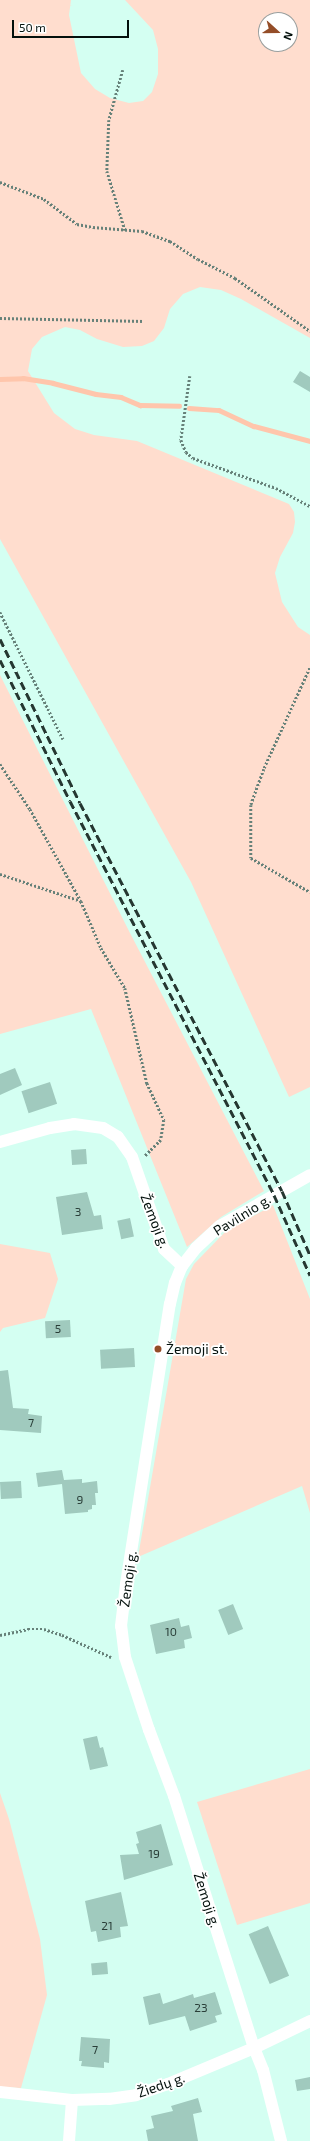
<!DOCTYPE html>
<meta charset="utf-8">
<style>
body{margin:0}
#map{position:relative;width:310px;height:2141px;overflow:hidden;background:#d4fff2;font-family:"Exo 2",sans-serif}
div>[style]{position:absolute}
.green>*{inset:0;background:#ffddce}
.stream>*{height:4.5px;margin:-2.25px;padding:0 2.25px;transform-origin:2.25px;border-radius:2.25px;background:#ffc6ac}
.building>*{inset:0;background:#a0cabe;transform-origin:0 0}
.path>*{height:2.5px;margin-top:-1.25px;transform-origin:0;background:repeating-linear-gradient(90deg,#668179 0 2px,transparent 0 4px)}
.minor>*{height:12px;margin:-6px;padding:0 6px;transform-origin:6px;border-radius:6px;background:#fff}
.rail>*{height:3px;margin-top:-1.5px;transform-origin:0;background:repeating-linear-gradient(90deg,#253731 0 8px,transparent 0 12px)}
.dots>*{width:11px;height:11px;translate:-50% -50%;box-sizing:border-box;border:2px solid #fff;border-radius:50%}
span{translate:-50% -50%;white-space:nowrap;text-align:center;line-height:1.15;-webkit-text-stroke:3.5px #fff;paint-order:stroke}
.number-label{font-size:12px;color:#2a3e38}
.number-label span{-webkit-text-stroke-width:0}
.street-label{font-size:14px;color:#03100c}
.poi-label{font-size:14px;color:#03100c}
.left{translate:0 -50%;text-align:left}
.north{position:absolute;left:258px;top:12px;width:40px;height:40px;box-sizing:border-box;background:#fff;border:1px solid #9a9f9e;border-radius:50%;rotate:111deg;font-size:11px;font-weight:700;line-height:16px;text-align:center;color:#03100c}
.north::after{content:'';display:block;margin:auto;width:14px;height:18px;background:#944d28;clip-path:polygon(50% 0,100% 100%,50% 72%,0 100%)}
.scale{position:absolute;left:12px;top:20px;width:117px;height:18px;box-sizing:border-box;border:2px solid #03100c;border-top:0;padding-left:5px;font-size:12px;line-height:14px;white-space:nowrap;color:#03100c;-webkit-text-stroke:3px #fff;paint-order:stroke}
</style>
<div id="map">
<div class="green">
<i style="clip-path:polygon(evenodd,0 0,71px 0,69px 15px,81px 73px,95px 89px,110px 98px,129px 103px,143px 101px,152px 92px,158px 74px,158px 49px,153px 30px,125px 0,310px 0,310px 338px,241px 299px,221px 290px,200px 287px,183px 294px,170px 309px,164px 328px,154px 341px,142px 346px,123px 347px,97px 339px,80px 330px,65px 327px,42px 337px,32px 349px,28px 371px,54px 413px,75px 429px,94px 435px,137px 441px,289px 504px,294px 512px,295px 522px,293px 533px,280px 557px,275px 573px,282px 602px,298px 627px,310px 635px,310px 1087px,289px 1097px,191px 882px,0 539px,0 0,266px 20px,290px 20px,290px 44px,266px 44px,266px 20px)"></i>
<i style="clip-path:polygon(0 675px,130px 933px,264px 1191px,221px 1217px,187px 1247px,91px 1009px,0 1034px)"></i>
<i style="clip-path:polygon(273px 1205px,310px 1299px,310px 1513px,302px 1486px,138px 1557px,186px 1279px,194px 1264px,225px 1232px)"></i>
<i style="clip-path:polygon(0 1244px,50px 1253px,58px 1279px,45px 1318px,3px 1328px,0 1332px)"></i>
<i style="clip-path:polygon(310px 1769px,310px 1903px,237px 1925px,197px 1802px)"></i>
<i style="clip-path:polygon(0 1793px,9px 1819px,40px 1939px,47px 1995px,21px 2088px,0 2087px)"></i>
</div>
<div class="stream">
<i style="left:0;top:379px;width:23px;rotate:-2deg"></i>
<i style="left:23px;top:378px;width:30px;rotate:9deg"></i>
<i style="left:53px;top:383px;width:44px;rotate:14.3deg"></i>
<i style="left:96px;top:394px;width:25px;rotate:7deg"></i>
<i style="left:121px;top:397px;width:21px;rotate:23deg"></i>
<i style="left:140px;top:405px;width:39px;rotate:1deg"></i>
<i style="left:189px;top:408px;width:30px;rotate:4deg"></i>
<i style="left:219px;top:410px;width:38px;rotate:25deg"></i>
<i style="left:254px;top:426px;width:58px;rotate:15deg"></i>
</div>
<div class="building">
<i style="clip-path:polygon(300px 371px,310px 377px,310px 392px,293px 382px)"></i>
<i style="clip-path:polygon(15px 1068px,22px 1085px,0 1095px,0 1074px)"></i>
<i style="left:50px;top:1082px;width:23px;height:30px;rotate:72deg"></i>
<i style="left:86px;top:1149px;width:15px;height:15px;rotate:86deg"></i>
<i style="clip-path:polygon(87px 1192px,94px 1216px,101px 1215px,103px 1229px,62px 1235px,56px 1197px)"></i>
<i style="left:130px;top:1218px;width:19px;height:13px;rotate:78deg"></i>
<i style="left:70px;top:1320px;width:17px;height:25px;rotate:87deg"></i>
<i style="left:134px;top:1348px;width:19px;height:34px;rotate:87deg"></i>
<i style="clip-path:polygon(8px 1370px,13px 1408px,29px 1409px,28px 1414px,42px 1416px,41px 1433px,0 1430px,0 1371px)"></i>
<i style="clip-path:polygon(62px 1470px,64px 1480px,82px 1479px,82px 1483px,97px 1481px,98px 1493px,95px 1493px,96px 1505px,92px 1505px,92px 1509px,88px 1510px,88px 1512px,65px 1514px,62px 1484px,38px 1487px,36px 1473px)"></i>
<i style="left:21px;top:1481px;width:17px;height:21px;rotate:87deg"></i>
<i style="left:233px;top:1604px;width:27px;height:16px;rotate:68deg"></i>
<i style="clip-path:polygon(179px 1618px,181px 1627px,189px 1625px,192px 1638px,184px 1640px,185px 1648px,156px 1654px,150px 1625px)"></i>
<i style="clip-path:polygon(97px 1736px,100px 1748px,103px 1747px,108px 1766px,90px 1770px,83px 1739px)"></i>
<i style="clip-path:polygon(161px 1824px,173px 1865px,124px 1880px,120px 1855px,139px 1854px,136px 1844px,139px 1843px,136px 1832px)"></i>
<i style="clip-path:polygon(121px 1892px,128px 1926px,120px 1927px,121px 1937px,98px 1942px,96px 1931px,91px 1932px,85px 1901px)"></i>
<i style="left:268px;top:1926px;width:54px;height:21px;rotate:67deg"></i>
<i style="left:107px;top:1962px;width:12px;height:16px;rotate:85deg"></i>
<i style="clip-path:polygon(215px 1992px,222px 2014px,215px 2016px,217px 2022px,190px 2031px,185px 2016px,149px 2025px,143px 1997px,160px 1993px,163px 2004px,193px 1994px,194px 1998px)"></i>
<i style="clip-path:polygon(81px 2037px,110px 2039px,109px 2063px,104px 2062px,104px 2068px,81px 2066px,82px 2061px,79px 2061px)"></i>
<i style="clip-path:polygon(310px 2077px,310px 2089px,297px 2091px,295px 2080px)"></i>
<i style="clip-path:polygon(198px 2098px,202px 2112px,193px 2114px,198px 2141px,148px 2141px,146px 2130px,154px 2128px,151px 2116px,173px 2111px,171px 2106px)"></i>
</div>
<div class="path">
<i style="left:123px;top:70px;width:52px;rotate:105.6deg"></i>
<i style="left:109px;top:120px;width:51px;rotate:92.2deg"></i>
<i style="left:107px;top:171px;width:62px;rotate:73deg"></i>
<i style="left:0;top:182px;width:47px;rotate:21.1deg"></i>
<i style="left:44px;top:199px;width:41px;rotate:37.1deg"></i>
<i style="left:77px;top:224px;width:16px;rotate:11deg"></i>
<i style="left:93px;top:227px;width:49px;rotate:4.7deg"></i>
<i style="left:142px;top:231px;width:30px;rotate:20deg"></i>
<i style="left:170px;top:241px;width:33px;rotate:33deg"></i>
<i style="left:198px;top:259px;width:42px;rotate:27.2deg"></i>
<i style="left:235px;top:278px;width:92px;rotate:35.2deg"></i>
<i style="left:0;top:318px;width:144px;rotate:1.2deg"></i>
<i style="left:190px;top:376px;width:65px;rotate:98deg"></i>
<i style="left:181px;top:440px;width:13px;rotate:67deg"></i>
<i style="left:186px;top:452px;width:9px;rotate:41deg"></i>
<i style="left:193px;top:458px;width:88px;rotate:19.9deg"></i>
<i style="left:276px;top:488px;width:38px;rotate:28deg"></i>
<i style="left:0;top:612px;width:142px;rotate:63.6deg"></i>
<i style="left:310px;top:668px;width:111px;rotate:114.5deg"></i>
<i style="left:264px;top:769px;width:38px;rotate:110deg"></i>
<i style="left:251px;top:805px;width:53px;rotate:90deg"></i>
<i style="left:251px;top:858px;width:68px;rotate:30deg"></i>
<i style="left:0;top:764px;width:54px;rotate:56.3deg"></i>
<i style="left:30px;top:809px;width:105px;rotate:61deg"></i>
<i style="left:81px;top:901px;width:51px;rotate:66.9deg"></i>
<i style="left:101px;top:948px;width:47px;rotate:59deg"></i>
<i style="left:125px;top:988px;width:98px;rotate:77deg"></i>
<i style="left:147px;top:1083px;width:41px;rotate:65.3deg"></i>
<i style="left:164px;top:1120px;width:20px;rotate:99deg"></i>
<i style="left:161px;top:1140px;width:23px;rotate:135deg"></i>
<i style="left:0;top:874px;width:85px;rotate:18.4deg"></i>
<i style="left:0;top:1635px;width:29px;rotate:-12deg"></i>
<i style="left:28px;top:1629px;width:16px"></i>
<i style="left:44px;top:1629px;width:19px;rotate:18deg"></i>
<i style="left:62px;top:1635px;width:54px;rotate:24.2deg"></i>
</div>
<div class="minor">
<i style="left:0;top:1142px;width:52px;rotate:-15.6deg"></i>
<i style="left:50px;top:1128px;width:24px;rotate:-9deg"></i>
<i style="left:74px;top:1124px;width:29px;rotate:8deg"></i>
<i style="left:103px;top:1128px;width:17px;rotate:31deg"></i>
<i style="left:118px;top:1137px;width:24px;rotate:55deg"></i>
<i style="left:132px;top:1157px;width:97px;rotate:70.8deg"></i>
<i style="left:164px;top:1249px;width:25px;rotate:43deg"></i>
<i style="left:0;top:2092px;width:72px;rotate:6.3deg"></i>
<i style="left:72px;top:2100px;width:37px;rotate:-2deg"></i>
<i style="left:109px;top:2099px;width:27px;rotate:-8deg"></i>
<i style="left:136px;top:2095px;width:34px;rotate:-19deg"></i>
<i style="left:168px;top:2084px;width:93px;rotate:-22.7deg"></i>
<i style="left:254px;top:2048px;width:62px;rotate:-25.7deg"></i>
<i style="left:69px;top:2141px;width:41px;rotate:-85.8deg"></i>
<i style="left:281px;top:2141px;width:73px;rotate:-104.2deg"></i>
<i style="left:263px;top:2070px;width:24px;rotate:-112deg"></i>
<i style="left:254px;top:2048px;width:264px;rotate:-107.6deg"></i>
<i style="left:174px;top:1796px;width:71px;rotate:-110.7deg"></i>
<i style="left:149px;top:1730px;width:77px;rotate:-108.2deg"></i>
<i style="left:125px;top:1657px;width:31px;rotate:-97deg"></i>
<i style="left:121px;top:1626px;width:42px;rotate:-83.2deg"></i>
<i style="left:126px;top:1584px;width:283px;rotate:-81.1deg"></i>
<i style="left:170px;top:1304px;width:22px;rotate:-77deg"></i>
<i style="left:175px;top:1283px;width:18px;rotate:-68deg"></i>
<i style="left:182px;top:1266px;width:23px;rotate:-52deg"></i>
<i style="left:196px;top:1248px;width:33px;rotate:-43deg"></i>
<i style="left:220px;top:1226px;width:103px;rotate:-29.5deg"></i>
</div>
<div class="rail">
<i style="left:0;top:639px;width:182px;rotate:64deg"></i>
<i style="left:80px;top:803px;width:437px;rotate:62.5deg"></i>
<i style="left:282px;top:1191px;width:70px;rotate:66.4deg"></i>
<i style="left:0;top:660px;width:157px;rotate:63.6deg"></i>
<i style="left:70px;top:801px;width:444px;rotate:62.6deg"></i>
<i style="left:274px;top:1195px;width:88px;rotate:65.8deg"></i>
</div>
<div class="dots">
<i style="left:158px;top:1349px;background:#944d28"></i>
</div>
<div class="number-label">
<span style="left:78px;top:1212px">3</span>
<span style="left:58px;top:1329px">5</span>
<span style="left:31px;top:1423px">7</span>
<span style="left:80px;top:1500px">9</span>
<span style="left:171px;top:1632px">10</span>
<span style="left:154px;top:1854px">19</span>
<span style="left:107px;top:1926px">21</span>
<span style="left:201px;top:2008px">23</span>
<span style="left:95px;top:2050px">7</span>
</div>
<div class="street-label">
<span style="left:242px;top:1215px;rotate:-32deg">Pavilnio g.</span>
<span style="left:155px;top:1221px;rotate:69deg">Žemoji g.</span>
<span style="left:128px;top:1579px;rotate:-82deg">Žemoji g.</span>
<span style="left:207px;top:1900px;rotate:72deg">Žemoji g.</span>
<span style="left:161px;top:2085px;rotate:-19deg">Žiedų g.</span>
</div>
<div class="poi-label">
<span class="left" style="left:166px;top:1349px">Žemoji st.</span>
</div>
<div class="north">N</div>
<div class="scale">50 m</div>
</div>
